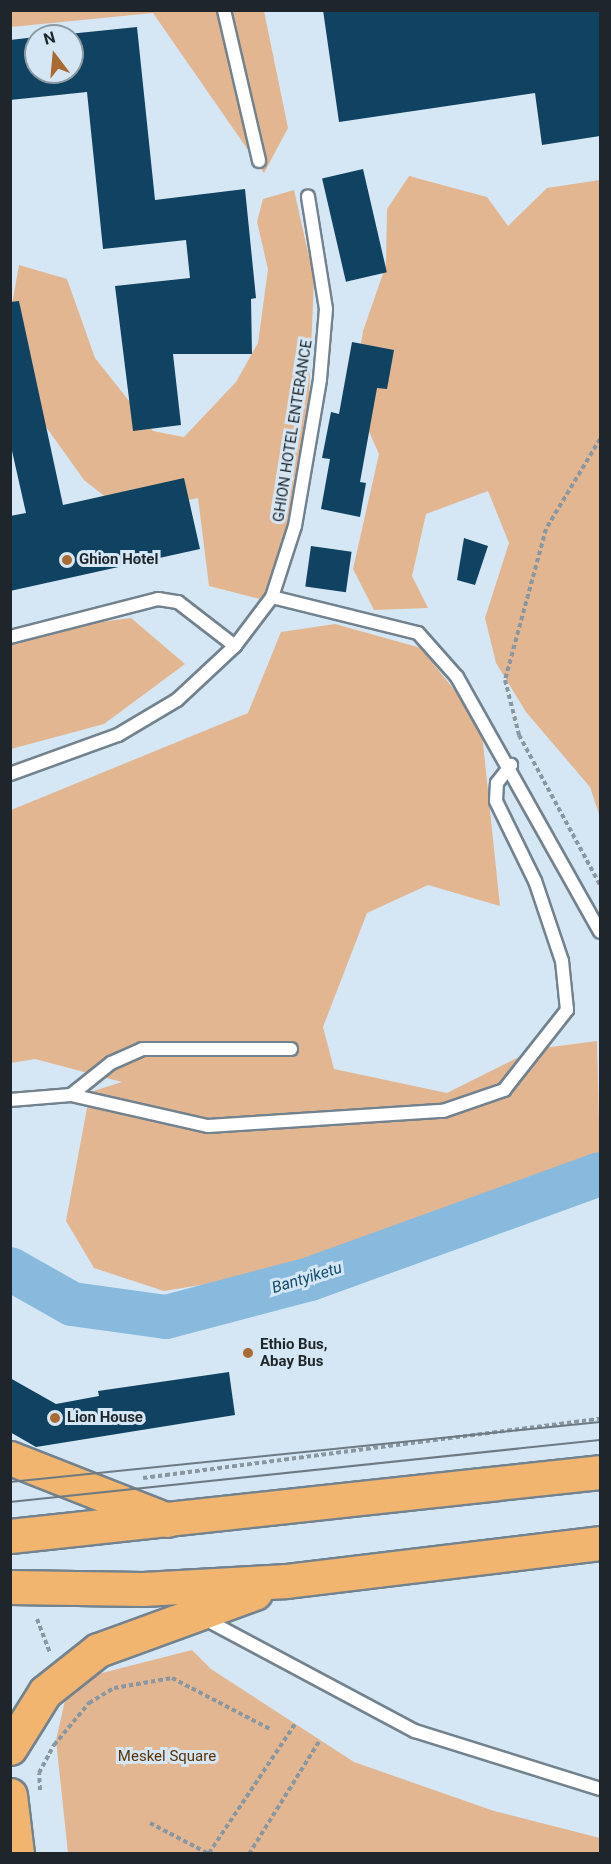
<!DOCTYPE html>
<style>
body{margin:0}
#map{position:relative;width:611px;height:1864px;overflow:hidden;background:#d5e7f4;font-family:Roboto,sans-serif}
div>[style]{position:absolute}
.green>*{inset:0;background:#e3b692}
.river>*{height:44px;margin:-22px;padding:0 22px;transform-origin:22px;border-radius:22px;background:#88bade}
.building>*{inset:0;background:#104361;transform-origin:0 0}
.path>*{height:4px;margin-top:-2px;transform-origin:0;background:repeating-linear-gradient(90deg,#8997a0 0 4.5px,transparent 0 7.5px)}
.roads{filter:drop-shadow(2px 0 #72828e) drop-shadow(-2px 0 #72828e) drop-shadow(0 2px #72828e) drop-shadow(0 -2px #72828e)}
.service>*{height:12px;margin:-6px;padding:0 6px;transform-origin:6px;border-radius:6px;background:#fff}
.primary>*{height:33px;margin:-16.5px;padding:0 16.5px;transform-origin:16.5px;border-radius:16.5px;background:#f1b570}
.tram>*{height:1.5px;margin:-0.75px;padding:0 0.75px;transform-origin:0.75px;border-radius:0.75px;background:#6e7a83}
.dots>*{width:16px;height:16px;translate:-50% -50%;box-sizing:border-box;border:3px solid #d5e7f4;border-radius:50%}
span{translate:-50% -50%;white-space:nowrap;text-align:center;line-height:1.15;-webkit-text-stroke:6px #d5e7f4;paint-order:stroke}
.street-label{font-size:15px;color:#1f262b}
.poi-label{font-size:15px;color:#1f262b;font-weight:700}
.left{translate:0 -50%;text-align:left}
.park-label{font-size:15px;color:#5d3203}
.water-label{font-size:16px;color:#104d6f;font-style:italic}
.frame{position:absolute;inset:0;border:12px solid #1f262b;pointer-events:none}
.north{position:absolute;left:24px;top:24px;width:60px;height:60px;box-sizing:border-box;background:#d5e7f4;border:2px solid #8c9aa4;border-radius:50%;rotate:344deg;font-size:16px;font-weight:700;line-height:24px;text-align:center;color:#1f262b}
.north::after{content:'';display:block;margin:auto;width:21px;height:27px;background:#a96b31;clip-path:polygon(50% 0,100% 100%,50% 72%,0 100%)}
</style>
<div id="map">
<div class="green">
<i style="clip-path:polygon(10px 11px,264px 11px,288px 128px,264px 173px,153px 13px,11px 27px)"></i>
<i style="clip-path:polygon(409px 176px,487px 197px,508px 226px,547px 188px,600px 180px,600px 817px,590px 787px,526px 712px,496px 663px,485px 618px,509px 543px,488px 491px,426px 514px,412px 576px,428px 608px,374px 610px,353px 569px,379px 454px,353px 396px,363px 331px,386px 265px,387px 209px)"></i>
<i style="clip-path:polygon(294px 190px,314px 279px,307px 445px,291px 523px,264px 600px,209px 586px,198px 498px,127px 514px,84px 480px,34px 410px,11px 310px,19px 265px,67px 279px,95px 358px,153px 431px,184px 437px,236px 382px,258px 343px,268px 269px,257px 222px,263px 199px)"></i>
<i style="clip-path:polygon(131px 618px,185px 664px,104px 724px,11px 749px,11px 633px)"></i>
<i style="clip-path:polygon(335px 624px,421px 648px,481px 724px,500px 906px,428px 885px,367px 913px,323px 1027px,334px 1069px,447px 1093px,535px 1049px,597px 1041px,600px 1163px,478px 1224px,268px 1274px,164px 1291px,94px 1268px,66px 1221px,90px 1092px,122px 1082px,35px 1059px,11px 1063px,11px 810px,248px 713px,281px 632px)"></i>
<i style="clip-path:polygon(192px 1650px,211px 1669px,354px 1762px,494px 1811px,600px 1838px,600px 1853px,68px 1853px,56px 1740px,65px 1700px,98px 1674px)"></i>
</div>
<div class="river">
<i style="left:10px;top:1269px;width:71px;rotate:29.4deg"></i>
<i style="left:72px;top:1304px;width:95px;rotate:7.9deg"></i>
<i style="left:166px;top:1317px;width:149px;rotate:-14.8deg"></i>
<i style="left:310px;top:1279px;width:308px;rotate:-19.9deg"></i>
</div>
<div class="building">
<i style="clip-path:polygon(323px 10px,600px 10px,600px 136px,542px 145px,535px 93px,339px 122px)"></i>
<i style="clip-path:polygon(137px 27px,155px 200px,245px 189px,256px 298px,251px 299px,252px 354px,173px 354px,181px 425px,133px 431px,115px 286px,190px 278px,186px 240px,103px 249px,87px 92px,10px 100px,10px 40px,36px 37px,36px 72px,72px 72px,72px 36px,49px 36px)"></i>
<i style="left:363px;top:169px;width:106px;height:42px;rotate:77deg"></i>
<i style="clip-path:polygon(19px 301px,63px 505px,184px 478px,200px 549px,10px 591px,10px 516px,26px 513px,10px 442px,10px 302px)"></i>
<i style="clip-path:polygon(352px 342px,394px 350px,387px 389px,377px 388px,360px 482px,366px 483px,360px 517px,321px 509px,330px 459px,322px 458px,331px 412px,339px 414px)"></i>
<i style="clip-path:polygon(464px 538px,488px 546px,475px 585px,457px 580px)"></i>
<i style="left:311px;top:546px;width:41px;height:41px;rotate:8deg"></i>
<i style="clip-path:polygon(229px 1372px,235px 1415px,36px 1447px,10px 1432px,10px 1378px,56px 1404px,99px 1396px,98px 1391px)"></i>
</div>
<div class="path">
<i style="left:600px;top:439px;width:105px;rotate:121deg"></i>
<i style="left:546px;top:529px;width:156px;rotate:105.2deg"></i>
<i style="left:505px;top:680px;width:57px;rotate:75.7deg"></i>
<i style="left:519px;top:735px;width:170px;rotate:61.6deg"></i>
<i style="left:143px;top:1478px;width:461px;rotate:-7.4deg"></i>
<i style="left:37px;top:1619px;width:36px;rotate:69deg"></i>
<i style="left:40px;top:1790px;width:17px;rotate:-93deg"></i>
<i style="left:39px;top:1773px;width:32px;rotate:-62deg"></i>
<i style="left:54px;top:1745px;width:55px;rotate:-50.2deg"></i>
<i style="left:89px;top:1703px;width:29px;rotate:-31deg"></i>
<i style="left:114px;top:1688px;width:59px;rotate:-9.8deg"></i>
<i style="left:172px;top:1678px;width:110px;rotate:27.5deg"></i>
<i style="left:150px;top:1823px;width:67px;rotate:27.7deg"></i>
<i style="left:209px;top:1853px;width:155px;rotate:-56.3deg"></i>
<i style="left:249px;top:1854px;width:134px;rotate:-58.1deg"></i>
</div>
<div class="roads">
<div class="service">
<i style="left:224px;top:10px;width:155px;rotate:76.9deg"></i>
<i style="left:272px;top:597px;width:150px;rotate:13.9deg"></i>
<i style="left:418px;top:633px;width:59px;rotate:48.4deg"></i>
<i style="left:457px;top:677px;width:292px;rotate:60.7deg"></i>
<i style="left:10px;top:637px;width:153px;rotate:-14.4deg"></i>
<i style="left:158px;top:599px;width:20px;rotate:9deg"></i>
<i style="left:178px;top:602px;width:72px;rotate:37.7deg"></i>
<i style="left:10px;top:774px;width:115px;rotate:-19.9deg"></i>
<i style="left:118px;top:735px;width:69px;rotate:-30.7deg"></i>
<i style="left:177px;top:700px;width:79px;rotate:-43deg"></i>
<i style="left:235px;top:646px;width:61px;rotate:-52.9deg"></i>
<i style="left:272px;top:597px;width:75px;rotate:-72.1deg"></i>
<i style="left:295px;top:526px;width:149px;rotate:-80.3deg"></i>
<i style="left:320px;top:379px;width:70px;rotate:-85.1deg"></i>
<i style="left:326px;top:309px;width:114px;rotate:-99.1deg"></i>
<i style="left:71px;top:1095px;width:140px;rotate:12.8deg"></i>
<i style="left:208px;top:1126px;width:235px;rotate:-3.7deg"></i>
<i style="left:443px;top:1111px;width:65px;rotate:-19deg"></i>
<i style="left:504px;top:1090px;width:102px;rotate:-51.8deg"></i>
<i style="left:567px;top:1010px;width:49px;rotate:-95.8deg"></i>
<i style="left:562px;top:961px;width:84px;rotate:-108.6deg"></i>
<i style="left:535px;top:881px;width:89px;rotate:-116deg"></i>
<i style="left:496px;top:801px;width:18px;rotate:-87deg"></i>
<i style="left:497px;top:783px;width:23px;rotate:-52deg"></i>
<i style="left:10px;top:1100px;width:61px;rotate:-4.7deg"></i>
<i style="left:71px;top:1095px;width:51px;rotate:-38.7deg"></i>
<i style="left:111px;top:1063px;width:34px;rotate:-24deg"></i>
<i style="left:142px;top:1049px;width:149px"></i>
<i style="left:203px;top:1618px;width:240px;rotate:28.1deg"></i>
<i style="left:415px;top:1731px;width:194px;rotate:17.4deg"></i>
</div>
<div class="primary">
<i style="left:10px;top:1458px;width:169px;rotate:21.5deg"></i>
<i style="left:10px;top:1536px;width:593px;rotate:-6.19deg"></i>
<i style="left:10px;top:1587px;width:133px;rotate:0.9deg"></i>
<i style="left:143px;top:1589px;width:144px;rotate:-3.2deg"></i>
<i style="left:287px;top:1581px;width:315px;rotate:-6.9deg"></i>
<i style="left:10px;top:1748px;width:66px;rotate:-58deg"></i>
<i style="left:45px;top:1692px;width:68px;rotate:-38.4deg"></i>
<i style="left:98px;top:1650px;width:167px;rotate:-20deg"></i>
<i style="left:10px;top:1795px;width:59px;rotate:83.2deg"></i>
</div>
</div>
<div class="tram">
<i style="left:10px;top:1482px;width:593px;rotate:-5.81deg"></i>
<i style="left:10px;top:1502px;width:593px;rotate:-6deg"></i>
</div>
<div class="dots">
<i style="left:67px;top:560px;background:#a96b31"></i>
<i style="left:248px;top:1353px;background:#a96b31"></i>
<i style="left:55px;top:1418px;background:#a96b31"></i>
</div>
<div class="street-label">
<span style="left:293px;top:431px;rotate:-81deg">GHION HOTEL ENTERANCE</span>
</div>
<div class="poi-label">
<span class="left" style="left:79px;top:560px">Ghion Hotel</span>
<span class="left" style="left:260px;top:1353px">Ethio Bus,<br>Abay Bus</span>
<span class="left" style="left:67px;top:1418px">Lion House</span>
</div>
<div class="park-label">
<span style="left:167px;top:1757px">Meskel Square</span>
</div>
<div class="water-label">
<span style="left:307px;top:1278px;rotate:-17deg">Bantyiketu</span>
</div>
<div class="frame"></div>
<div class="north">N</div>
</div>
